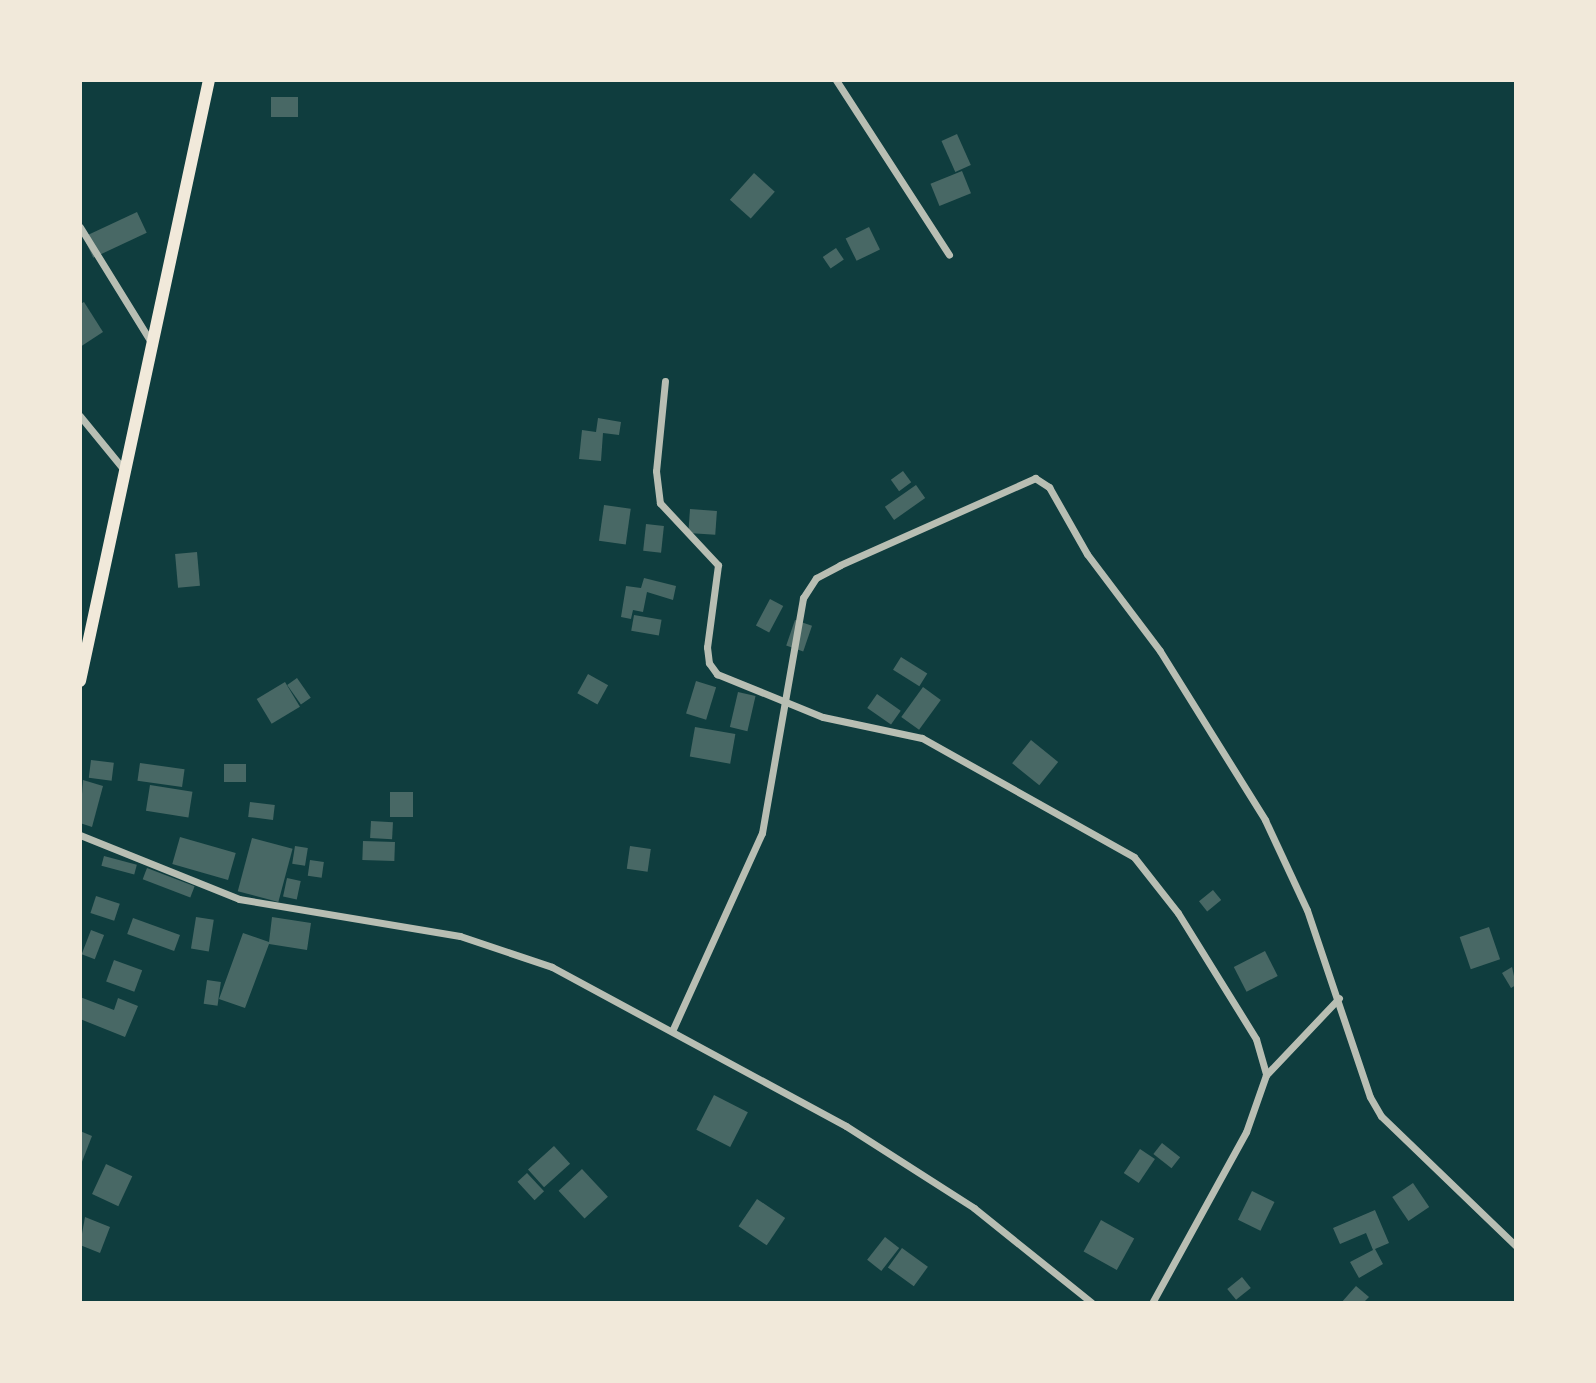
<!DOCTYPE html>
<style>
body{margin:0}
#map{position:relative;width:1596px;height:1383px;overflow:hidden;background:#0f3d3e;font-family:"Open Sans",sans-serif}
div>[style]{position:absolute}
.building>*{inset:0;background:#486865;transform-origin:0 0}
.minor>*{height:7px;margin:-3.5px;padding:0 3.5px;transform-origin:3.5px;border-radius:3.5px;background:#b8beb3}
.primary>*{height:12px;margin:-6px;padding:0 6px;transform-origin:6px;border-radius:6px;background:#f1e9da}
span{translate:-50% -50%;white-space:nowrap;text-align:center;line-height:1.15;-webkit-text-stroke:7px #f1e9da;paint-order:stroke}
.frame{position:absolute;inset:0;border:82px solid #f1e9da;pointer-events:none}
</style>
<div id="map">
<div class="building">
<i style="left:271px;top:97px;width:27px;height:20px"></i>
<i style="left:957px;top:134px;width:34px;height:17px;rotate:66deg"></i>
<i style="left:962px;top:171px;width:24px;height:34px;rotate:68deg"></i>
<i style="left:754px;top:173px;width:28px;height:36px;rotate:42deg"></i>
<i style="left:137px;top:212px;width:23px;height:59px;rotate:65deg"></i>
<i style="left:869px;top:227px;width:25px;height:26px;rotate:64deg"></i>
<i style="left:836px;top:248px;width:14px;height:16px;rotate:56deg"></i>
<i style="clip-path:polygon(84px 302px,103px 332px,80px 347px,80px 304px)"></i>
<i style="clip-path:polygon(598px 418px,621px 422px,619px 435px,603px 433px,601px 461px,579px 459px,582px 430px,596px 432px)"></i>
<i style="left:903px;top:471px;width:14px;height:15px;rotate:54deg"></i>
<i style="left:916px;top:485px;width:16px;height:38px;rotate:55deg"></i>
<i style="left:604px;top:505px;width:27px;height:36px;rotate:8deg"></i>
<i style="left:690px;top:509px;width:27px;height:24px;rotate:4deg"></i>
<i style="left:646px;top:524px;width:18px;height:27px;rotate:6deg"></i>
<i style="left:197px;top:552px;width:34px;height:22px;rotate:85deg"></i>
<i style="clip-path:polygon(644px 578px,676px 586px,673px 600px,647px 592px,643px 612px,633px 610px,631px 619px,621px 617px,626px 586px,641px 588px)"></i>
<i style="left:770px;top:599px;width:15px;height:30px;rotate:28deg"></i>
<i style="left:634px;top:615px;width:28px;height:16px;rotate:10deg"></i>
<i style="left:795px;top:620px;width:18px;height:27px;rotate:19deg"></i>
<i style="left:901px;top:657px;width:31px;height:15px;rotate:32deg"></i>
<i style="left:588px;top:674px;width:23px;height:22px;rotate:29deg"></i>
<i style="left:297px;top:678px;width:24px;height:12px;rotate:55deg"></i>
<i style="left:696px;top:681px;width:21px;height:34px;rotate:17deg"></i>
<i style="left:285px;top:682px;width:29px;height:33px;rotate:59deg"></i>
<i style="left:923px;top:687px;width:22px;height:37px;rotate:36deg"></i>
<i style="left:738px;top:692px;width:18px;height:36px;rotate:13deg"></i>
<i style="left:877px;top:694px;width:29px;height:17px;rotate:35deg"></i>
<i style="left:695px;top:727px;width:41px;height:30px;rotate:10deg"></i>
<i style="left:1031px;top:740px;width:35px;height:30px;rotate:39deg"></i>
<i style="left:91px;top:760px;width:23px;height:18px;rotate:7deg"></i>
<i style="left:140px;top:763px;width:45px;height:18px;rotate:8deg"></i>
<i style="left:224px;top:764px;width:22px;height:18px"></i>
<i style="clip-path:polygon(83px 780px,103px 786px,92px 827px,80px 823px)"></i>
<i style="left:150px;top:785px;width:43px;height:26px;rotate:9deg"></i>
<i style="left:413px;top:792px;width:25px;height:23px;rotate:90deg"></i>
<i style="left:250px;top:802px;width:25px;height:15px;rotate:7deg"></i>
<i style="left:371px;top:821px;width:22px;height:17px;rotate:3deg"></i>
<i style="left:180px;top:837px;width:58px;height:28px;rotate:16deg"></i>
<i style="left:252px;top:838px;width:42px;height:55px;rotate:15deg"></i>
<i style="left:363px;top:841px;width:32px;height:19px;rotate:2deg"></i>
<i style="left:295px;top:846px;width:13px;height:18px;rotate:9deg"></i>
<i style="left:630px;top:846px;width:21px;height:23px;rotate:8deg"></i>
<i style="left:104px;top:856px;width:34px;height:10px;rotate:15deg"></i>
<i style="left:310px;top:860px;width:14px;height:16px;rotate:8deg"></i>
<i style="left:147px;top:868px;width:51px;height:12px;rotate:21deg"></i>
<i style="left:287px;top:878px;width:14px;height:19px;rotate:12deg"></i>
<i style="left:1213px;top:890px;width:13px;height:18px;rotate:51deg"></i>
<i style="left:96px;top:896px;width:25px;height:18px;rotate:18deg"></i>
<i style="left:196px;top:917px;width:18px;height:32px;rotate:9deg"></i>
<i style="clip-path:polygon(272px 917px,311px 923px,307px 950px,269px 944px,245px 1008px,219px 999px,243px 933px,269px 942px)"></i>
<i style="left:133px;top:918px;width:50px;height:17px;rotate:20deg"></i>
<i style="left:1489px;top:927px;width:34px;height:31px;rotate:71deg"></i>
<i style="left:91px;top:930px;width:14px;height:26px;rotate:21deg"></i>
<i style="left:1265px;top:951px;width:28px;height:35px;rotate:63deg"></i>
<i style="left:114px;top:960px;width:30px;height:23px;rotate:20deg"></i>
<i style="clip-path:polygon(1512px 967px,1516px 985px,1511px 988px,1502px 973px)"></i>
<i style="left:207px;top:980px;width:14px;height:24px;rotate:8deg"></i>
<i style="clip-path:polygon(80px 997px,114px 1010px,118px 998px,138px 1006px,125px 1037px,80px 1019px)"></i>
<i style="left:714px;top:1095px;width:38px;height:39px;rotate:27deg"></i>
<i style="clip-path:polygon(80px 1131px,92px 1136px,80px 1167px)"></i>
<i style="left:1162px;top:1143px;width:23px;height:14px;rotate:38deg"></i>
<i style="left:554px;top:1146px;width:24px;height:35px;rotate:48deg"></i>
<i style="left:1140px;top:1149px;width:18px;height:29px;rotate:34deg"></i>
<i style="left:106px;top:1164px;width:29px;height:33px;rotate:25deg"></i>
<i style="left:582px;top:1169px;width:38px;height:32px;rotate:47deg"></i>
<i style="left:527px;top:1173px;width:25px;height:13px;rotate:47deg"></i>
<i style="left:1413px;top:1183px;width:29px;height:25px;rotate:56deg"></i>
<i style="left:1252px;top:1191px;width:25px;height:32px;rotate:26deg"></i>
<i style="left:757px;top:1199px;width:34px;height:33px;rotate:34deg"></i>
<i style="clip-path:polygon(1375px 1210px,1389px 1243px,1375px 1249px,1383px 1264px,1359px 1278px,1350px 1262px,1373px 1250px,1366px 1233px,1340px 1244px,1333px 1228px)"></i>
<i style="clip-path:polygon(85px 1217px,110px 1227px,100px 1253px,80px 1245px)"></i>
<i style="left:1101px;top:1220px;width:38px;height:36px;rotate:29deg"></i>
<i style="left:885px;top:1237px;width:18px;height:29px;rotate:38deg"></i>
<i style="left:902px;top:1248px;width:32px;height:24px;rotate:36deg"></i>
<i style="left:1242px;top:1277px;width:14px;height:19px;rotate:51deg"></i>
<i style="clip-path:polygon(1356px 1286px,1369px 1297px,1363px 1303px,1341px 1303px)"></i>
</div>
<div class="minor">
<i style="left:836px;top:80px;width:208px;rotate:57.1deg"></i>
<i style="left:80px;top:227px;width:135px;rotate:58.3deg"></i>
<i style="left:665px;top:381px;width:90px;rotate:95.7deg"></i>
<i style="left:656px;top:471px;width:32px;rotate:83deg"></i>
<i style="left:660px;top:503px;width:85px;rotate:46.9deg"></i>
<i style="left:718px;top:565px;width:83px;rotate:97.6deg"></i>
<i style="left:707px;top:647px;width:16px;rotate:83deg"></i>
<i style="left:709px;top:663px;width:14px;rotate:54deg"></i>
<i style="left:717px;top:674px;width:114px;rotate:22.1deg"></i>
<i style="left:823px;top:717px;width:101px;rotate:12deg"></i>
<i style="left:922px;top:738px;width:243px;rotate:29.3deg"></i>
<i style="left:1134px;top:857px;width:71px;rotate:51.8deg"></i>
<i style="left:1178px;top:913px;width:148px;rotate:58.2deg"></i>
<i style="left:1256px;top:1039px;width:37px;rotate:74deg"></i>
<i style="left:1266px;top:1075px;width:60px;rotate:109.3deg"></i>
<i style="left:1246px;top:1132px;width:195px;rotate:118.8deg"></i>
<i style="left:80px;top:416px;width:71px;rotate:50.7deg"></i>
<i style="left:80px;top:835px;width:171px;rotate:21.9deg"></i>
<i style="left:239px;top:899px;width:224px;rotate:9.5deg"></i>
<i style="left:460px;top:936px;width:97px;rotate:18.6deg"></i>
<i style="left:552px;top:967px;width:334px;rotate:28.4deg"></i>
<i style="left:846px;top:1126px;width:152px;rotate:32.6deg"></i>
<i style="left:974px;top:1208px;width:151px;rotate:38.8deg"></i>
<i style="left:673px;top:1029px;width:215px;rotate:-65.6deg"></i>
<i style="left:762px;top:833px;width:239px;rotate:-80.1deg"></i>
<i style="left:803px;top:598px;width:24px;rotate:-57deg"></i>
<i style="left:816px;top:578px;width:27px;rotate:-28deg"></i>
<i style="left:840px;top:565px;width:214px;rotate:-24deg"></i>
<i style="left:1035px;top:478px;width:17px;rotate:33deg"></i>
<i style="left:1049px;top:487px;width:77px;rotate:60.4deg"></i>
<i style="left:1087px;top:554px;width:121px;rotate:53deg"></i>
<i style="left:1160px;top:651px;width:199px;rotate:58.1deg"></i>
<i style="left:1265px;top:820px;width:99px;rotate:65deg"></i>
<i style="left:1307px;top:910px;width:197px;rotate:71.4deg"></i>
<i style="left:1370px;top:1097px;width:22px;rotate:60deg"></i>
<i style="left:1381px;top:1116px;width:187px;rotate:43.9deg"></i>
<i style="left:1266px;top:1075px;width:106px;rotate:-46.5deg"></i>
</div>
<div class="primary">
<i style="left:80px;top:681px;width:615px;rotate:-77.89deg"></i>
</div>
<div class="frame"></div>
</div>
